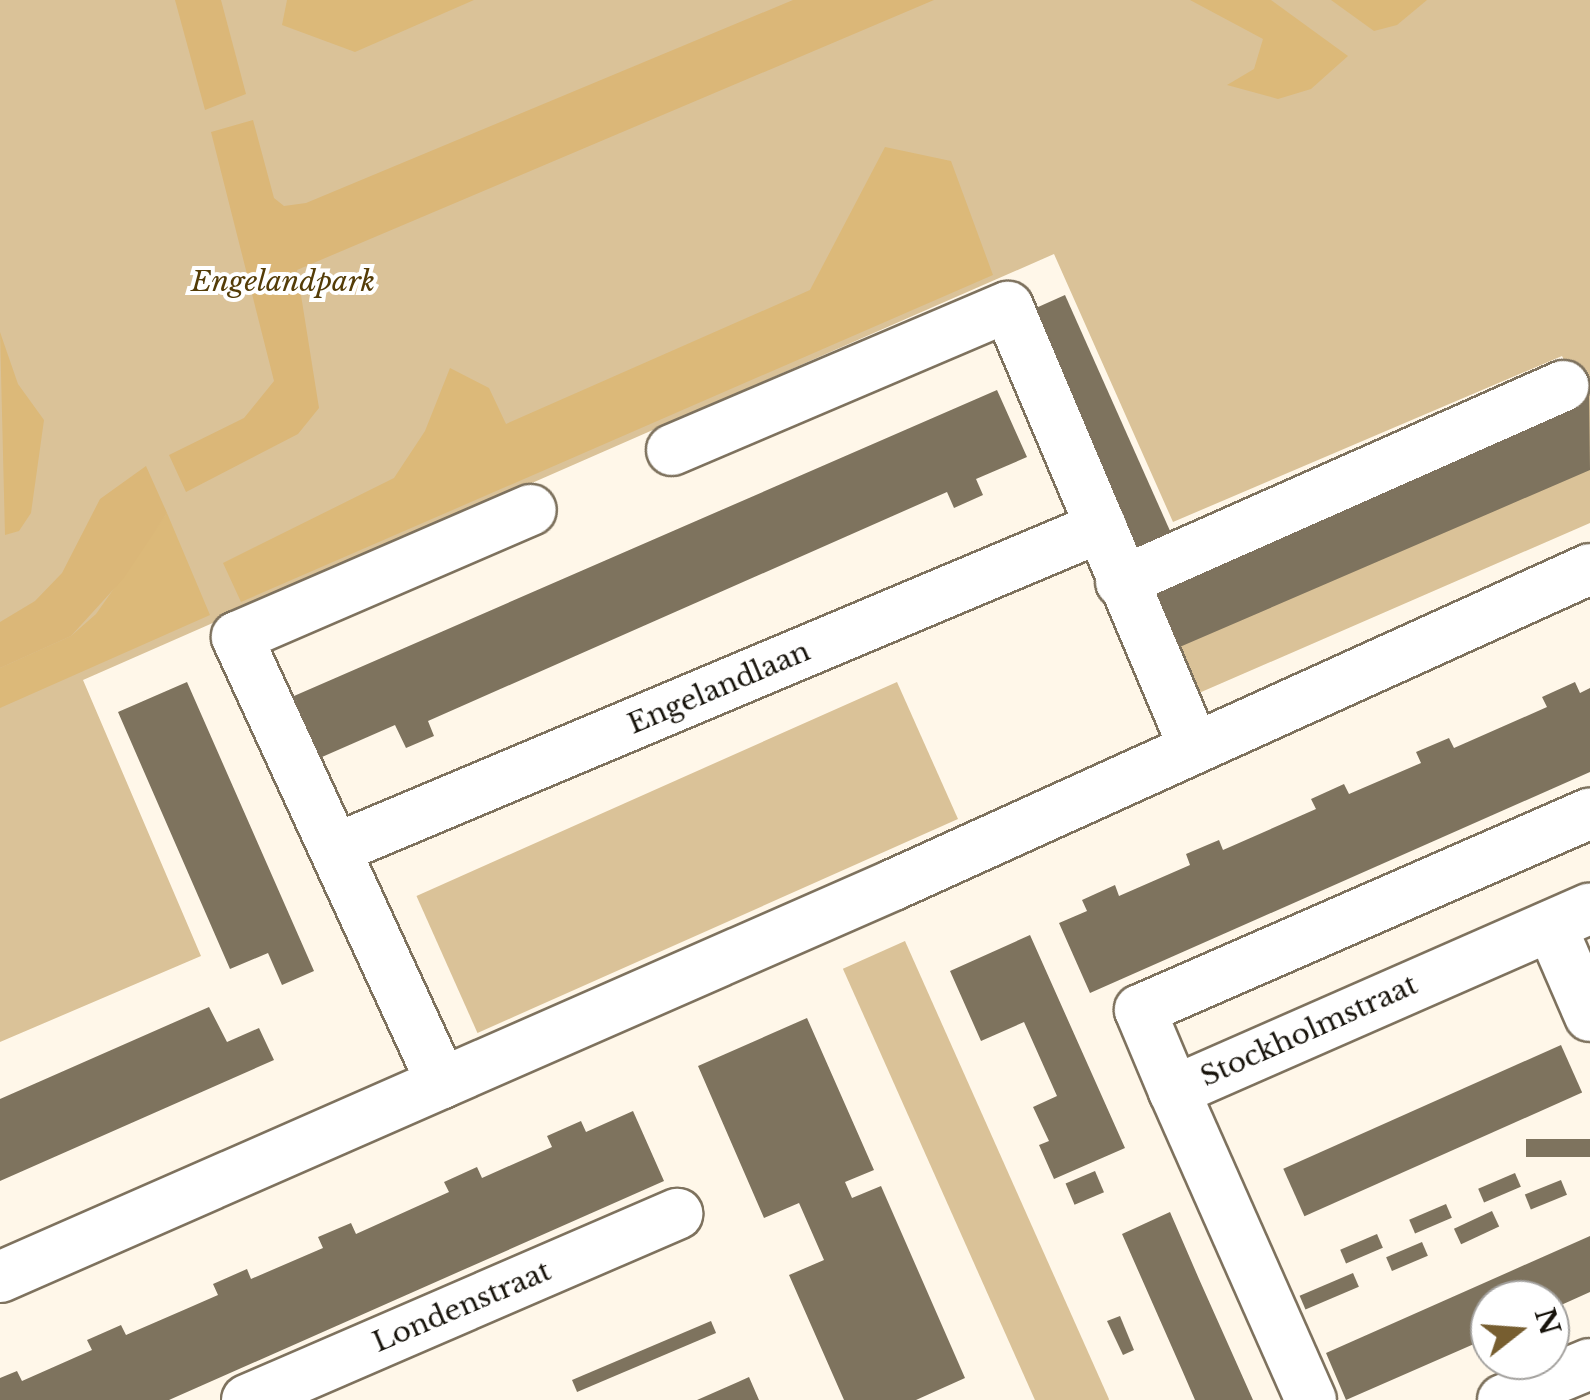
<!DOCTYPE html>
<style>
body{margin:0}
#map{position:relative;width:1590px;height:1400px;overflow:hidden;background:#fff7e9;font-family:"Libre Baskerville",serif}
div>[style]{position:absolute}
.green>*{inset:0;background:#dac298;transform-origin:0 0}
.forest>*{inset:0;background:#dcb979}
.water>*{inset:0;background:#dbb778}
.building>*{inset:0;background:#7e735e;transform-origin:0 0}
.roads{filter:drop-shadow(2px 0 #7e725e) drop-shadow(-2px 0 #7e725e) drop-shadow(0 2px #7e725e) drop-shadow(0 -2px #7e725e)}
.minor>*{height:50px;margin:-25px;padding:0 25px;transform-origin:25px;border-radius:25px;background:#fff}
span{translate:-50% -50%;white-space:nowrap;text-align:center;line-height:1.15;-webkit-text-stroke:8px #fff;paint-order:stroke}
.park-label{font-size:28px;color:#543c07;font-style:italic}
.street-label{font-size:28px;color:#18140c}
.north{position:absolute;left:1470px;top:1280px;width:100px;height:100px;box-sizing:border-box;background:#fff;border:2px solid #a3a19e;border-radius:50%;rotate:73deg;font-size:28px;font-weight:700;line-height:40px;text-align:center;color:#18140c}
.north::after{content:'';display:block;margin:auto;width:35px;height:45px;background:#775e30;clip-path:polygon(50% 0,100% 100%,50% 72%,0 100%)}
</style>
<div id="map">
<div class="green">
<i style="clip-path:polygon(0 0,1590px 0,1590px 523px,1199px 693px,1148px 586px,1583px 397px,1562px 356px,1173px 522px,1054px 254px,83px 680px,201px 956px,0 1042px)"></i>
<i style="left:897px;top:682px;width:150px;height:526px;rotate:66deg"></i>
<i style="left:905px;top:941px;width:502px;height:68px;rotate:66deg"></i>
</div>
<div class="forest">
<i style="clip-path:polygon(287px 0,474px 0,355px 52px,282px 25px)"></i>
<i style="clip-path:polygon(1190px 0,1271px 0,1348px 56px,1311px 89px,1278px 99px,1227px 85px,1254px 69px,1263px 39px)"></i>
<i style="clip-path:polygon(1331px 0,1427px 0,1397px 25px,1374px 31px)"></i>
<i style="clip-path:polygon(885px 147px,951px 161px,993px 275px,241px 602px,223px 563px,394px 478px,425px 431px,450px 368px,489px 388px,506px 424px,810px 290px)"></i>
<i style="clip-path:polygon(0 332px,18px 384px,44px 420px,31px 513px,19px 531px,5px 535px)"></i>
<i style="clip-path:polygon(167px 513px,210px 615px,0 708px,0 668px,71px 636px,96px 614px)"></i>
</div>
<div class="water">
<i style="clip-path:polygon(175px 0,221px 0,246px 94px,205px 110px)"></i>
<i style="clip-path:polygon(793px 0,934px 0,297px 270px,319px 408px,298px 434px,186px 492px,169px 455px,244px 418px,274px 381px,211px 132px,253px 120px,274px 198px,284px 206px,306px 203px)"></i>
<i style="clip-path:polygon(146px 466px,167px 513px,123px 579px,71px 636px,0 668px,0 622px,35px 601px,62px 573px,100px 499px)"></i>
</div>
<div class="building">
<i style="left:1065px;top:295px;width:269px;height:38px;rotate:66deg"></i>
<i style="clip-path:polygon(997px 390px,1027px 457px,976px 479px,983px 495px,954px 508px,947px 492px,428px 721px,434px 736px,406px 748px,395px 725px,322px 757px,294px 696px)"></i>
<i style="clip-path:polygon(1589px 396px,1590px 470px,1175px 649px,1157px 596px,1192px 580px,1190px 574px)"></i>
<i style="clip-path:polygon(187px 682px,314px 971px,282px 985px,268px 953px,230px 969px,118px 712px)"></i>
<i style="clip-path:polygon(1575px 682px,1580px 693px,1590px 688px,1590px 772px,1090px 993px,1059px 923px,1087px 911px,1082px 900px,1115px 885px,1119px 896px,1190px 865px,1186px 854px,1219px 840px,1223px 850px,1316px 809px,1311px 799px,1344px 784px,1349px 794px,1421px 763px,1416px 752px,1449px 738px,1454px 748px,1547px 707px,1542px 697px)"></i>
<i style="clip-path:polygon(1030px 935px,1125px 1148px,1054px 1179px,1039px 1145px,1049px 1141px,1033px 1107px,1057px 1096px,1024px 1022px,981px 1041px,950px 971px)"></i>
<i style="clip-path:polygon(209px 1007px,227px 1042px,259px 1028px,274px 1060px,0 1181px,0 1099px)"></i>
<i style="clip-path:polygon(807px 1018px,874px 1170px,845px 1182px,852px 1198px,881px 1186px,965px 1378px,916px 1400px,844px 1400px,789px 1275px,824px 1260px,799px 1203px,764px 1218px,698px 1066px)"></i>
<i style="left:1561px;top:1045px;width:52px;height:304px;rotate:66deg"></i>
<i style="clip-path:polygon(633px 1111px,664px 1181px,169px 1400px,0 1400px,0 1378px,17px 1371px,22px 1381px,92px 1350px,87px 1340px,121px 1325px,126px 1335px,186px 1309px,218px 1295px,213px 1284px,247px 1269px,251px 1279px,323px 1248px,318px 1237px,351px 1223px,356px 1234px,449px 1192px,444px 1182px,477px 1167px,482px 1178px,552px 1147px,547px 1136px,581px 1121px,586px 1132px)"></i>
<i style="left:1590px;top:1139px;width:18px;height:64px;rotate:90deg"></i>
<i style="left:1095px;top:1171px;width:23px;height:32px;rotate:67deg"></i>
<i style="left:1515px;top:1173px;width:15px;height:40px;rotate:67deg"></i>
<i style="left:1561px;top:1180px;width:16px;height:39px;rotate:68deg"></i>
<i style="left:1446px;top:1204px;width:15px;height:40px;rotate:67deg"></i>
<i style="left:1492px;top:1211px;width:17px;height:42px;rotate:65deg"></i>
<i style="clip-path:polygon(1170px 1212px,1199px 1279px,1253px 1400px,1195px 1400px,1182px 1370px,1122px 1234px)"></i>
<i style="left:1377px;top:1234px;width:15px;height:40px;rotate:67deg"></i>
<i style="clip-path:polygon(1590px 1236px,1590px 1292px,1550px 1310px,1550px 1300px,1490px 1300px,1490px 1337px,1346px 1400px,1326px 1353px)"></i>
<i style="left:1422px;top:1242px;width:15px;height:39px;rotate:67deg"></i>
<i style="left:1353px;top:1273px;width:15px;height:58px;rotate:67deg"></i>
<i style="clip-path:polygon(1120px 1316px,1134px 1350px,1123px 1355px,1107px 1321px)"></i>
<i style="left:711px;top:1321px;width:13px;height:151px;rotate:67deg"></i>
<i style="clip-path:polygon(749px 1377px,759px 1400px,697px 1400px,738px 1382px)"></i>
</div>
<div class="roads">
<div class="minor">
<i style="left:672px;top:450px;width:365px;rotate:-23.1deg"></i>
<i style="left:1008px;top:307px;width:479px;rotate:67.1deg"></i>
<i style="left:1121px;top:582px;width:484px;rotate:-23.9deg"></i>
<i style="left:338px;top:848px;width:828px;rotate:-22.82deg"></i>
<i style="left:1551px;top:926px;width:98px;rotate:66.6deg"></i>
<i style="left:442px;top:1083px;width:491px;rotate:-114.7deg"></i>
<i style="left:237px;top:637px;width:320px;rotate:-23.4deg"></i>
<i style="left:1174px;top:1091px;width:88px;rotate:-112.8deg"></i>
<i style="left:1140px;top:1010px;width:491px;rotate:-23.6deg"></i>
<i style="left:0;top:1277px;width:975px;rotate:-23.7deg"></i>
<i style="left:893px;top:885px;width:765px;rotate:-24.39deg"></i>
<i style="left:247px;top:1400px;width:469px;rotate:-23.4deg"></i>
<i style="left:1311px;top:1400px;width:338px;rotate:-113.9deg"></i>
<i style="left:1174px;top:1091px;width:454px;rotate:-23.7deg"></i>
<i style="left:1503px;top:1400px;width:94px;rotate:-22.5deg"></i>
</div>
</div>
<div class="park-label">
<span style="left:283px;top:282px">Engelandpark</span>
</div>
<div class="street-label">
<span style="left:719px;top:688px;rotate:-23deg">Engelandlaan</span>
<span style="left:1309px;top:1031px;rotate:-24deg">Stockholmstraat</span>
<span style="left:462px;top:1307px;rotate:-23deg">Londenstraat</span>
</div>
<div class="north">N</div>
</div>
